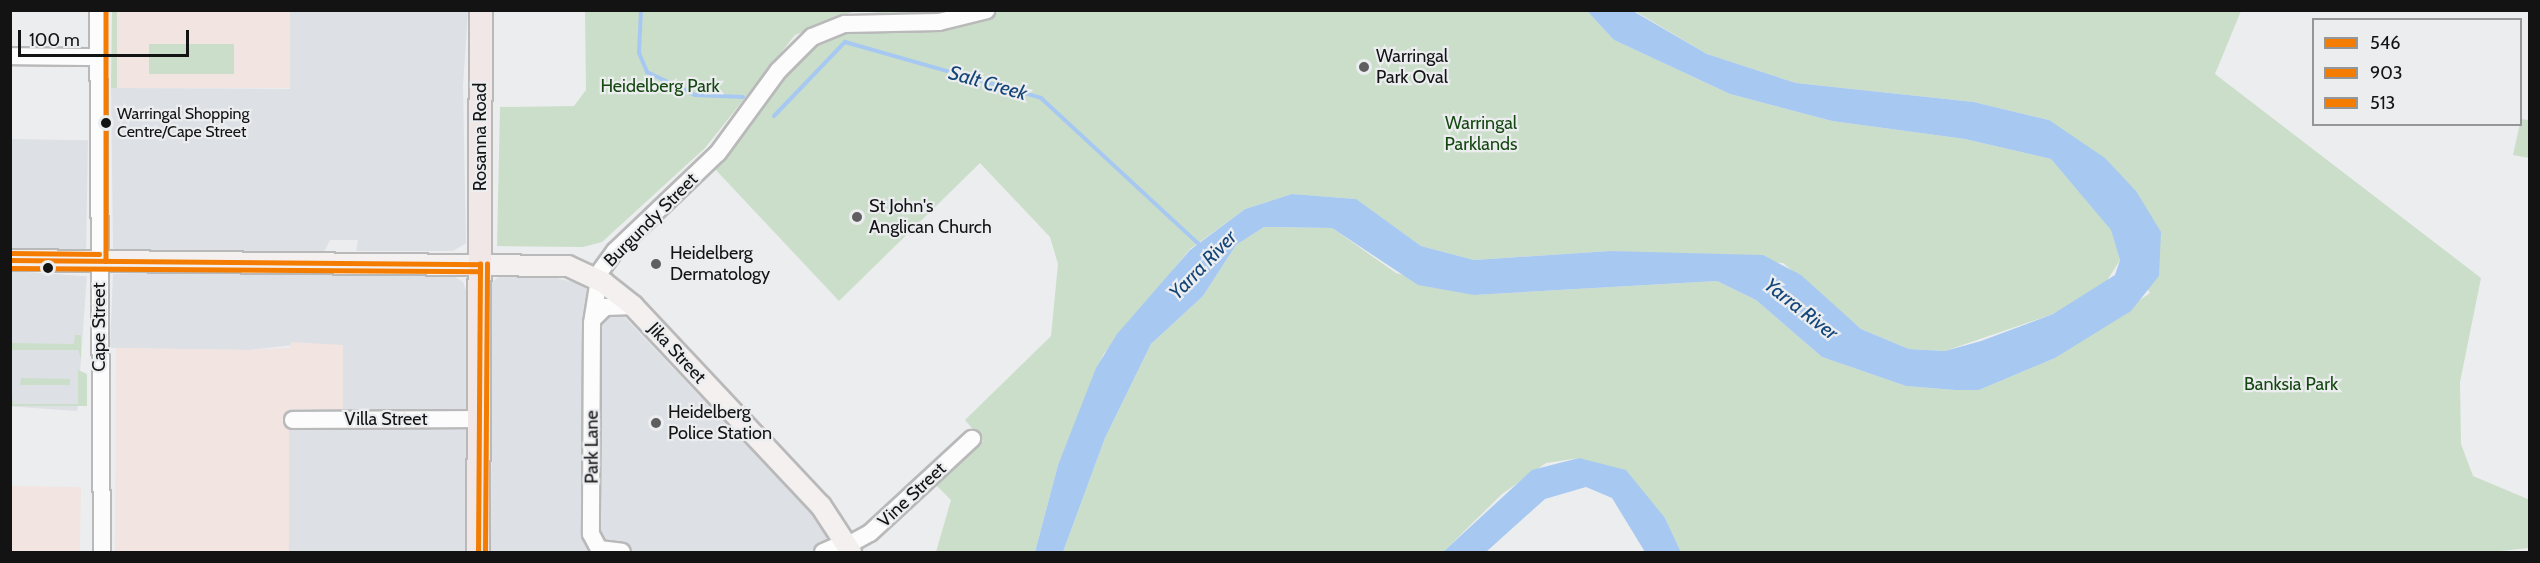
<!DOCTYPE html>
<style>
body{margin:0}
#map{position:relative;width:2540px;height:563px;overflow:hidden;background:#ecedee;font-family:Cabin,sans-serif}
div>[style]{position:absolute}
.built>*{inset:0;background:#dde0e5;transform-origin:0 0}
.education>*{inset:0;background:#f2e4e0;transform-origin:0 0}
.green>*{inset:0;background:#cbdeca;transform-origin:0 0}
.water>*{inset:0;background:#a7c9f1}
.stream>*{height:4px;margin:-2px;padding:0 2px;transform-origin:2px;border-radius:2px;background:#a7c9f1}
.roads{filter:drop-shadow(2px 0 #b9b9ba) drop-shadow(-2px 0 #b9b9ba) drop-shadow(0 2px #b9b9ba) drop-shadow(0 -2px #b9b9ba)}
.minor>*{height:16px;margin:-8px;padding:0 8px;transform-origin:8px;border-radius:8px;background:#fcfcfc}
.major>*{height:20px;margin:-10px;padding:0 10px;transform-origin:10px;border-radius:10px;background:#f5f0f0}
.highway>*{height:22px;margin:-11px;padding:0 11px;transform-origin:11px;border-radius:11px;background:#f1e7e7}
.bus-1>*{height:4.5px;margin:-2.25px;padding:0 2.25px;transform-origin:2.25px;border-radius:2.25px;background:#f37c01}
.bus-2>*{height:4.5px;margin:-2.25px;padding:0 2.25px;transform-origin:2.25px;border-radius:2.25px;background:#f37c01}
.bus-3>*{height:4.5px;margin:-2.25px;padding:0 2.25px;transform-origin:2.25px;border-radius:2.25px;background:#f37c01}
.dots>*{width:16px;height:16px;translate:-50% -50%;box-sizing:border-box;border:3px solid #ebedef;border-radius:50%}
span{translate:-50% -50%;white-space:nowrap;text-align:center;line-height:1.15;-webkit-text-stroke:4.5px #ebedef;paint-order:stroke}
.bus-label{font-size:16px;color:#131314}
.left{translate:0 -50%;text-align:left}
.poi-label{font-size:18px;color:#131314}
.park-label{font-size:18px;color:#154811}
.street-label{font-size:18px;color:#131314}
.water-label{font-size:20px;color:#144578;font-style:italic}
.frame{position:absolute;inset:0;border:12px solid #131314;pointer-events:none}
.legend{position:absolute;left:2312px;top:18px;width:210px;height:108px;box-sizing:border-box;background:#ebedef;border:2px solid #959697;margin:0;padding:8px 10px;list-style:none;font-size:18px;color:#131314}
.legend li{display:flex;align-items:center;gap:12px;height:30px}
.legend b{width:30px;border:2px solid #959697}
.scale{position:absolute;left:18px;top:30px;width:171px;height:27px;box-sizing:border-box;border:3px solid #131314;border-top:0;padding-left:8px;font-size:18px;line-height:21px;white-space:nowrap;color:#131314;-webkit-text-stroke:4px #ebedef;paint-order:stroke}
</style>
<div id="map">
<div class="built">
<i style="clip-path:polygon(290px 11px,468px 11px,463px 86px,466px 243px,453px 251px,356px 251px,358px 240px,330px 240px,323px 254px,113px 249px,111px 88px,290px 89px)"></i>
<i style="left:11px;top:139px;width:77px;height:111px;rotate:1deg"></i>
<i style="clip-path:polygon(240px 269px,452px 275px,463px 282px,468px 297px,468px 552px,289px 552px,289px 409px,301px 344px,249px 350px,110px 348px,113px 274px)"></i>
<i style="left:11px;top:271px;width:76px;height:135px;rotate:4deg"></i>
<i style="clip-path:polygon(548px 276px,577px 283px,615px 307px,818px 521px,839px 552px,491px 552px,492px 282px,500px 276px)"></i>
</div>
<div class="education">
<i style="left:117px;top:11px;width:173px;height:77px"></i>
<i style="clip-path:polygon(291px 342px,343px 345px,343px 409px,289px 409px,289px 552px,115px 552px,116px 348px,249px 350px,290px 348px)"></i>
<i style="left:11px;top:486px;width:70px;height:66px;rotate:1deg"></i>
</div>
<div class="green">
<i style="clip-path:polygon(1004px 10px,1587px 11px,1614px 40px,1730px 94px,1832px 121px,1965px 139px,2051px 159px,2111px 229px,2120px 260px,2103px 287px,2053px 314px,1945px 351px,1909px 349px,1861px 329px,1783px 263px,1610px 251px,1474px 260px,1421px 246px,1355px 199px,1292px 194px,1245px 209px,1190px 249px,1103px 355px,1058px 465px,1035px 552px,936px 552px,951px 500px,936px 485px,983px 441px,965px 420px,1051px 336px,1058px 264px,1050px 237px,980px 163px,839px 301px,714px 168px,805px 49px,833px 33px,971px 21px)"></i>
<i style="clip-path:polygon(1633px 10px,2241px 11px,2215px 74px,2481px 278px,2460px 382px,2461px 444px,2473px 476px,2530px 500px,2529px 548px,2491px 552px,1681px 552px,1665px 518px,1579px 458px,1546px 463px,1502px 494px,1443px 552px,1063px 552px,1105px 438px,1151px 344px,1203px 296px,1236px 245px,1264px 227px,1332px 228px,1396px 273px,1474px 295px,1717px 281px,1756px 300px,1822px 357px,1906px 386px,1955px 390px,1979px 390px,2055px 358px,2150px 293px,2049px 120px,1974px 102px,1796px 83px,1707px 54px)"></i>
<i style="clip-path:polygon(112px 11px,117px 11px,117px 88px,111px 88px)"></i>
<i style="clip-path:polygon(585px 11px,968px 11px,917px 16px,855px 11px,795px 35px,705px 148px,602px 242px,583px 247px,497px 246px,500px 107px,574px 106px,586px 90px)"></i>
<i style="left:149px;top:44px;width:85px;height:30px"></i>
<i style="clip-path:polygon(2521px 119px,2529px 120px,2529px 158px,2513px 155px)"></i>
<i style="clip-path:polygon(75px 335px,81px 335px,81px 359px,78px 350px,11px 350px,11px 343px,74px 344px)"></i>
<i style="clip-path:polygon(78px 370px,87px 374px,87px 406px,11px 406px,11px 379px,13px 404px,78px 404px)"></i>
<i style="clip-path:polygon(21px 378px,70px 379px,70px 385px,20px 385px)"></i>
</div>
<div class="water">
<i style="clip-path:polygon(1587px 11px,1633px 11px,1707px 54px,1796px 83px,1974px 102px,2049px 120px,2105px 158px,2136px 191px,2161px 232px,2159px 276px,2131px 311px,2055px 358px,1979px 390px,1955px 390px,1906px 386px,1822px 357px,1756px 300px,1717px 281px,1474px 295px,1418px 285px,1332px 228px,1264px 227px,1236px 245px,1203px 296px,1151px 344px,1105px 438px,1063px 552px,1035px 552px,1058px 465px,1096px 368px,1117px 334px,1190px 250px,1245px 209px,1292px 194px,1356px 199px,1421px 246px,1474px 260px,1610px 251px,1763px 255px,1801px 275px,1861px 329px,1909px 349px,1945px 351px,1981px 341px,2053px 314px,2115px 275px,2120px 260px,2111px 230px,2051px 159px,1965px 139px,1832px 121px,1730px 94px,1614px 40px)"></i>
<i style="clip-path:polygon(1579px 458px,1626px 470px,1665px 518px,1681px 552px,1645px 552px,1612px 498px,1586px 487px,1545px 499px,1486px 552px,1443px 552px,1532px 470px)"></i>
</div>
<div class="stream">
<i style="left:641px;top:10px;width:43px;rotate:92.7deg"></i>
<i style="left:639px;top:53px;width:21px;rotate:67deg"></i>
<i style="left:647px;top:72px;width:53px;rotate:25.6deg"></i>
<i style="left:695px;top:95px;width:48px;rotate:2.4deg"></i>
<i style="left:774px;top:116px;width:103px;rotate:-46.2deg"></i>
<i style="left:845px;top:42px;width:204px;rotate:15.9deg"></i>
<i style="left:1041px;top:98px;width:218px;rotate:42.8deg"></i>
</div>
<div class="roads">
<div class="minor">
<i style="left:98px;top:10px;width:542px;rotate:89.58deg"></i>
<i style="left:10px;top:56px;width:88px;rotate:0.7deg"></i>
<i style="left:596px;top:277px;width:32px;rotate:-54deg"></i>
<i style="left:615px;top:251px;width:142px;rotate:-43.6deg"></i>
<i style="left:718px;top:153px;width:102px;rotate:-53.8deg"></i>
<i style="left:778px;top:71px;width:48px;rotate:-45deg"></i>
<i style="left:812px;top:37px;width:35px;rotate:-22deg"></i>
<i style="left:845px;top:24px;width:94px;rotate:-1.2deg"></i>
<i style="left:939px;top:22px;width:49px;rotate:-14deg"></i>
<i style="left:599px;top:279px;width:45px;rotate:99deg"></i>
<i style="left:592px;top:323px;width:211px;rotate:90.3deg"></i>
<i style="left:591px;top:534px;width:17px;rotate:62deg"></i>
<i style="left:599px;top:549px;width:23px;rotate:7deg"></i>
<i style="left:593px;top:319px;width:17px;rotate:-45deg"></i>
<i style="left:605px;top:307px;width:28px;rotate:-2deg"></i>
<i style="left:293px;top:420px;width:185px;rotate:-0.3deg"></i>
<i style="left:848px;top:545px;width:25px;rotate:-29deg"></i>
<i style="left:870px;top:533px;width:139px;rotate:-42.7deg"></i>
<i style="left:823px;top:552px;width:25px;rotate:-23deg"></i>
</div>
<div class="major">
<i style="left:10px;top:260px;width:558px;rotate:0.62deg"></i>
<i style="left:568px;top:266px;width:40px;rotate:25deg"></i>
<i style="left:604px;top:283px;width:37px;rotate:38deg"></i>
<i style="left:633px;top:306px;width:274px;rotate:46.8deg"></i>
<i style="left:821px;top:506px;width:55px;rotate:56.9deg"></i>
</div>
<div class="highway">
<i style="left:478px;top:552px;width:542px;rotate:-89.68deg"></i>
</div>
</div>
<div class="bus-1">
<i style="left:10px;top:260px;width:470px;rotate:0.5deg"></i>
<i style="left:478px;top:552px;width:288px;rotate:-89.6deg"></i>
</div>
<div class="bus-2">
<i style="left:10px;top:268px;width:470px;rotate:0.4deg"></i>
<i style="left:485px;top:552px;width:288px;rotate:-89.6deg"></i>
</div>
<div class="bus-3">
<i style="left:106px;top:10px;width:251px;rotate:90deg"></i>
<i style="left:10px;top:253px;width:89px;rotate:0.6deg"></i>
</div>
<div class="dots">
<i style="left:1364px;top:67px;background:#5f5f60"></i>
<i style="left:106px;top:123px;background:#131314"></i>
<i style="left:857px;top:217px;background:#5f5f60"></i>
<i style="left:656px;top:264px;background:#5f5f60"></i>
<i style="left:48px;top:268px;background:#131314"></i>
<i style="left:656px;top:423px;background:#5f5f60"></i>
</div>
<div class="bus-label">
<span class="left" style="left:117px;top:123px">Warringal Shopping<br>Centre/Cape Street</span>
</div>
<div class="poi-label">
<span class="left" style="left:1376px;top:67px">Warringal<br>Park Oval</span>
<span class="left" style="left:869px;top:217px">St John's<br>Anglican Church</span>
<span class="left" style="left:670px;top:264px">Heidelberg<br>Dermatology</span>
<span class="left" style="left:668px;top:423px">Heidelberg<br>Police Station</span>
</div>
<div class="park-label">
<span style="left:660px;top:86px">Heidelberg Park</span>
<span style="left:1481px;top:134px">Warringal<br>Parklands</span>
<span style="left:2291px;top:384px">Banksia Park</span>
</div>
<div class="street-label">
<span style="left:480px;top:137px;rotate:-90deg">Rosanna Road</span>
<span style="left:651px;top:220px;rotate:-45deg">Burgundy Street</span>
<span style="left:99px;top:327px;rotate:-90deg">Cape Street</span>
<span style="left:677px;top:353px;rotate:47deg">Jika Street</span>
<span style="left:386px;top:419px">Villa Street</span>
<span style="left:592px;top:447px;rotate:-90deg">Park Lane</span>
<span style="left:912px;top:495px;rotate:-43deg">Vine Street</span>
</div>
<div class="water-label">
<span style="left:988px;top:83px;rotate:16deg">Salt Creek</span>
<span style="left:1203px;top:265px;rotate:-46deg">Yarra River</span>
<span style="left:1801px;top:309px;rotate:38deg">Yarra River</span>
</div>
<div class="frame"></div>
<ul class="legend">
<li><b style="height:8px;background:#f37c01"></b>546</li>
<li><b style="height:8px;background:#f37c01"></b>903</li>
<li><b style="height:8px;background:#f37c01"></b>513</li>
</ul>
<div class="scale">100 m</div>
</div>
